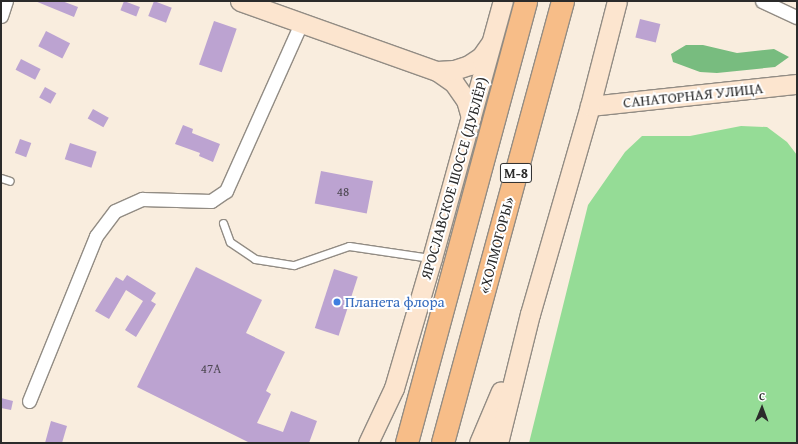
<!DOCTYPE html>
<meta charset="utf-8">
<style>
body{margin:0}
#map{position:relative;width:798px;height:444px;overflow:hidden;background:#f9edde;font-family:"Gentium Book Plus",serif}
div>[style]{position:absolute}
.green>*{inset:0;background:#95dc96}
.forest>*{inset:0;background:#78bc7f}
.building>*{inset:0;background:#bca3d1;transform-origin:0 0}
.roads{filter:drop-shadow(1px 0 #928c84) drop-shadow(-1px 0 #928c84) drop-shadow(0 1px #928c84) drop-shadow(0 -1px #928c84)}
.lane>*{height:7px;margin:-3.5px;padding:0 3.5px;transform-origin:3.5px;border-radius:3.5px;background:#fff}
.street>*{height:13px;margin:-6.5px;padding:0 6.5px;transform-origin:6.5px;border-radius:6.5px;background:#fff}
.secondary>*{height:19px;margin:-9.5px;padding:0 9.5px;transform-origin:9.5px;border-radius:9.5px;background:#fce5cf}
.highway>*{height:22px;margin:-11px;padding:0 11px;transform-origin:11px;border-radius:11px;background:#f7bd88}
.dots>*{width:11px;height:11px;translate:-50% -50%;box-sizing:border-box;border:2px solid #fff;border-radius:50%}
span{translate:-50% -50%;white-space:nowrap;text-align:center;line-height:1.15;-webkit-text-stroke:4px #fff;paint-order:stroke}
.number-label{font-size:13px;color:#4f4954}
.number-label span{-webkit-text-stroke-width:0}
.shield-label span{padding:1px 3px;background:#fff;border:1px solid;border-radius:3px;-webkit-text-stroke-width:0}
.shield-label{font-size:14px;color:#2b2b2b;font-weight:700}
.street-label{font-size:15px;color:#2b2b2b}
.shop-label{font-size:15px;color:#366cbe}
.left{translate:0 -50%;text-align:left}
.frame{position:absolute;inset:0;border:2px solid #2b2b2b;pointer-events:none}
.north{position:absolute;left:742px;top:388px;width:40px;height:40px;-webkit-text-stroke:3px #fff;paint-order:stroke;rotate:1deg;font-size:11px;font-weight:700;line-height:16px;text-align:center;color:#2b2b2b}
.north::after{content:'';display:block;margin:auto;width:14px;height:18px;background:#2b2b2b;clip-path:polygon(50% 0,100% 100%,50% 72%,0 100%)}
</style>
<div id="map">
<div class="green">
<i style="clip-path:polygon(741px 126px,767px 127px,787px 142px,797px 155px,797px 443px,529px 443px,588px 205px,625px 152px,642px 136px,690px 136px)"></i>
</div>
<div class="forest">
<i style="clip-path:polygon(686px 45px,703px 45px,737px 53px,774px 49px,789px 57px,775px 67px,717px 73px,700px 72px,673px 62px,671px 54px)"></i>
</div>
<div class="building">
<i style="clip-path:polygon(35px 1px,62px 1px,78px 7px,74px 17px)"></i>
<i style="left:124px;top:1px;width:17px;height:10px;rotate:21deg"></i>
<i style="left:154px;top:1px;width:19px;height:16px;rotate:21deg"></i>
<i style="left:640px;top:19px;width:21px;height:19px;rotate:14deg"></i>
<i style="left:214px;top:21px;width:24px;height:46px;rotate:19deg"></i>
<i style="left:46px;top:31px;width:27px;height:17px;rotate:27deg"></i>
<i style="left:21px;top:59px;width:22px;height:12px;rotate:27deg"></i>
<i style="left:45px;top:87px;width:13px;height:12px;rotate:29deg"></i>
<i style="left:93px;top:109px;width:18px;height:11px;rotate:29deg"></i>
<i style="clip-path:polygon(183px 125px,193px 129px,192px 133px,220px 144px,213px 162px,199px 156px,200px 153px,175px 144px)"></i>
<i style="left:20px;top:139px;width:12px;height:15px;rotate:20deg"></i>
<i style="left:70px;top:143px;width:28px;height:17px;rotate:18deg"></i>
<i style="left:321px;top:171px;width:53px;height:33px;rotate:11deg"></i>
<i style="clip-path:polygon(196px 267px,262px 300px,246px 333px,285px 352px,266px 391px,271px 394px,257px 423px,283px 432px,291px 411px,317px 421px,309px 443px,250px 443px,137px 387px)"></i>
<i style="left:334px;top:269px;width:25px;height:62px;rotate:18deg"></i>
<i style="clip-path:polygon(127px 275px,156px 293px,151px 301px,156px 304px,136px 337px,125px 330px,143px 301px,126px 290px,109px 319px,95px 311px,116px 277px,123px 281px)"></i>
<i style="clip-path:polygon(1px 398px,13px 401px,11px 410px,1px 408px)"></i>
<i style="clip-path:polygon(51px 421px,67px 426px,62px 443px,45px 443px)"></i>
</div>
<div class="roads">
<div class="lane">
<i style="left:1px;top:178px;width:9px;rotate:18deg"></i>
<i style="left:223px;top:223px;width:20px;rotate:70deg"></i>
<i style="left:230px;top:242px;width:30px;rotate:34deg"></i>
<i style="left:255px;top:259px;width:39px;rotate:9deg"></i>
<i style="left:294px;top:265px;width:58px;rotate:-19.1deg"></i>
<i style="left:349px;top:246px;width:82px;rotate:8.4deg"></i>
</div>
<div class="street">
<i style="left:762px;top:1px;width:38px;rotate:25deg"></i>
<i style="left:1px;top:16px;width:16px;rotate:-72deg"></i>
<i style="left:29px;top:401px;width:178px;rotate:-67.9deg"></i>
<i style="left:96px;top:236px;width:31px;rotate:-53deg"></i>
<i style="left:115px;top:211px;width:30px;rotate:-24deg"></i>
<i style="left:142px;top:199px;width:69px;rotate:1.7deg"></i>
<i style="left:211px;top:201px;width:18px;rotate:-34deg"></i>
<i style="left:226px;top:191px;width:184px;rotate:-65.9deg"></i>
</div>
<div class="secondary">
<i style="left:240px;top:1px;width:209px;rotate:19.6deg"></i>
<i style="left:437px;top:71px;width:21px;rotate:35deg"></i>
<i style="left:454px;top:83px;width:21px;rotate:55deg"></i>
<i style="left:466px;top:100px;width:18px;rotate:74deg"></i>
<i style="left:437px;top:71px;width:17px;rotate:-3deg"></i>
<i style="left:454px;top:70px;width:16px;rotate:-18deg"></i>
<i style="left:469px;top:65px;width:14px;rotate:-34deg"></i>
<i style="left:481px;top:57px;width:16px;rotate:-55deg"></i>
<i style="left:590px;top:106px;width:208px;rotate:-6.1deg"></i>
<i style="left:368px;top:443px;width:61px;rotate:-64.7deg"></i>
<i style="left:394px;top:388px;width:135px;rotate:-73.7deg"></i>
<i style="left:432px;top:258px;width:267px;rotate:-74.6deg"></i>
<i style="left:479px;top:443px;width:56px;rotate:-67.1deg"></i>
<i style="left:498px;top:443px;width:133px;rotate:-76.1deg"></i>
<i style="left:530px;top:314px;width:216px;rotate:-73.9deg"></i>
<i style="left:590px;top:106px;width:108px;rotate:-75.6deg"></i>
</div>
<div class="highway">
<i style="left:407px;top:443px;width:458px;rotate:-74.9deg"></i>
<i style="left:443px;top:443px;width:458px;rotate:-74.8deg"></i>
</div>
</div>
<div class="dots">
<i style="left:337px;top:302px;background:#3f7fe0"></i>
</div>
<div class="number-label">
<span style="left:343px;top:192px">48</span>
<span style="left:211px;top:369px">47А</span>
</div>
<div class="shield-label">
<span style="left:516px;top:173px">М-8</span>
</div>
<div class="street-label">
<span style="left:693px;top:95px;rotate:-6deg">САНАТОРНАЯ УЛИЦА</span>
<span style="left:454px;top:178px;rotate:-74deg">ЯРОСЛАВСКОЕ ШОССЕ (ДУБЛЁР)</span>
<span style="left:496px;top:245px;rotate:-75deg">«ХОЛМОГОРЫ»</span>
</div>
<div class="shop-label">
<span class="left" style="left:345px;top:302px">Планета флора</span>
</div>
<div class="frame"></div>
<div class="north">С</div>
</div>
